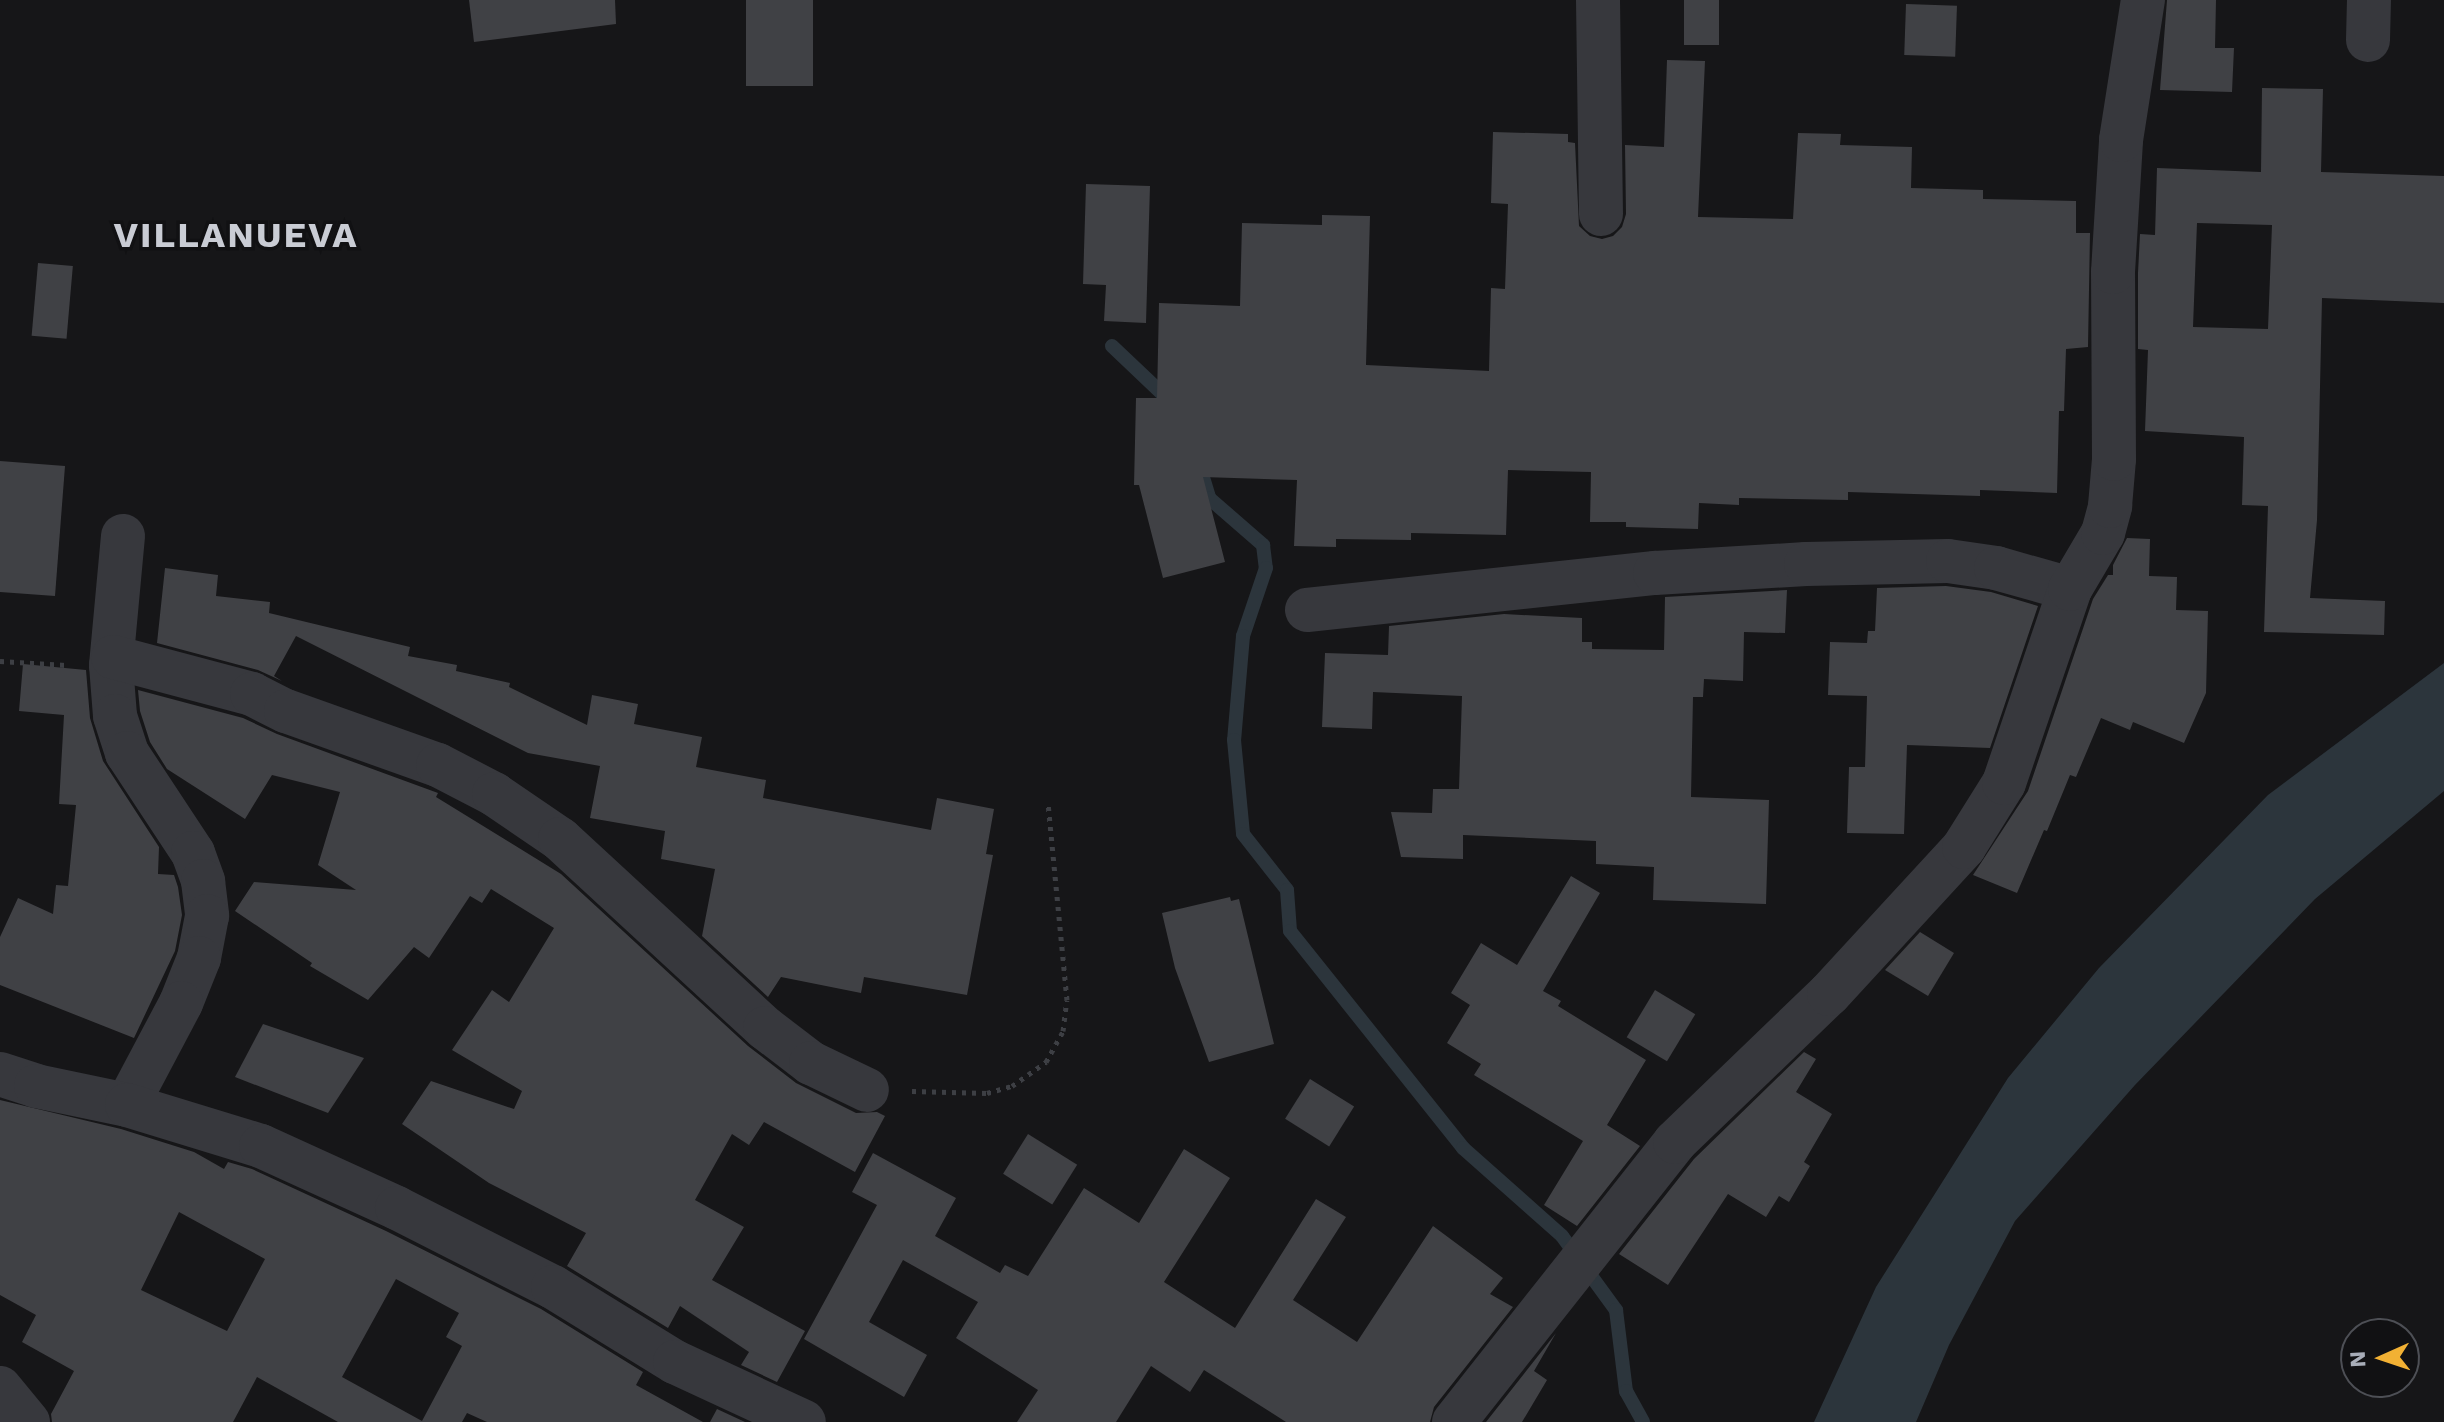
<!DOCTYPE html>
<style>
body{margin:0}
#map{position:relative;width:2444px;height:1422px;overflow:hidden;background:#161618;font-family:"Work Sans",sans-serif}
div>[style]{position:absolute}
.water>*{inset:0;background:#2c353c}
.stream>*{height:14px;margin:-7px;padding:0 7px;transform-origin:7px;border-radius:7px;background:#2c353c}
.building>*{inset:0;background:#404145;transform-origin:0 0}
.path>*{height:5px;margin-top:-2.5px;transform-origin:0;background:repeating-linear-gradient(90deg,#3d3f44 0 4px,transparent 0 10px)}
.minor>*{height:44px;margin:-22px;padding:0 22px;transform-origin:22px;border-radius:22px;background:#37383d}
span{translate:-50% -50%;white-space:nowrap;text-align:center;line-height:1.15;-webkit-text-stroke:7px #111113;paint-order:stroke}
.district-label{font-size:36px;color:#c9ccd4;font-weight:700;letter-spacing:2px}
.north{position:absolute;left:2340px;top:1318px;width:80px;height:80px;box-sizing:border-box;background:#111113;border:2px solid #4d4f55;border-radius:50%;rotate:267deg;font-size:22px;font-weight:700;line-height:32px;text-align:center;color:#a8adb8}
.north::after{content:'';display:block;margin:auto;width:28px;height:36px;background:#f2b134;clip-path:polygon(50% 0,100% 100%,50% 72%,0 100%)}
</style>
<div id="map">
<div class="water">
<i style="clip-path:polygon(2444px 663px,2444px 791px,2315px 899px,2135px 1085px,2015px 1221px,1949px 1345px,1916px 1422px,1814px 1422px,1876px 1287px,2008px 1078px,2099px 968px,2268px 795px)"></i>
</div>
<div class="stream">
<i style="left:1112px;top:346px;width:79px;rotate:43.5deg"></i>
<i style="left:1198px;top:461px;width:39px;rotate:73deg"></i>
<i style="left:1209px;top:498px;width:72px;rotate:41deg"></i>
<i style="left:1263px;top:545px;width:23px;rotate:83deg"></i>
<i style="left:1266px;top:568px;width:72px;rotate:108.7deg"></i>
<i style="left:1243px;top:636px;width:104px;rotate:94.9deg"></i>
<i style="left:1234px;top:740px;width:94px;rotate:84.5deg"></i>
<i style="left:1243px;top:834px;width:71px;rotate:51.8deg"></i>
<i style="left:1287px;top:890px;width:41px;rotate:85.8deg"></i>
<i style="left:1290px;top:931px;width:278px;rotate:51.4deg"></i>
<i style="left:1463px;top:1148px;width:132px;rotate:41.6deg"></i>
<i style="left:1562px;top:1236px;width:92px;rotate:53.9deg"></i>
<i style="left:1616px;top:1310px;width:82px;rotate:83deg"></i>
<i style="left:1626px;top:1391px;width:35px;rotate:61deg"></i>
</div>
<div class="building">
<i style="clip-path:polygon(469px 0,615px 0,616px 24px,474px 42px)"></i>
<i style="left:746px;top:0;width:67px;height:86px"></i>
<i style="left:1684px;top:0;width:35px;height:45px"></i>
<i style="clip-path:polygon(2167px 0,2216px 0,2215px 48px,2234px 48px,2232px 92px,2160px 90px)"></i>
<i style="left:1906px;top:4px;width:51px;height:51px;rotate:2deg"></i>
<i style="clip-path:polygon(1667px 60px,1705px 61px,1698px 217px,1793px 219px,1798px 133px,1841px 134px,1840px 145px,1912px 147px,1911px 188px,1983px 190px,1983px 199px,2076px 201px,2076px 233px,2090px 233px,2088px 347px,2066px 349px,2064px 411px,2059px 411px,2057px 493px,1980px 490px,1980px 496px,1848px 492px,1848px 500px,1739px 498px,1739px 505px,1699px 503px,1698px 529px,1626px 527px,1626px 522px,1590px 522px,1591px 472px,1508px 470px,1506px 535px,1411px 533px,1411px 540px,1336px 539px,1336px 547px,1294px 546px,1297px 480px,1203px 477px,1225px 562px,1163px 578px,1139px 485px,1134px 485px,1136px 398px,1157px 398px,1159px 303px,1240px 306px,1242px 223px,1322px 225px,1322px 215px,1370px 216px,1366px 365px,1489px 371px,1491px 288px,1505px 289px,1508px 204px,1491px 203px,1493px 132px,1568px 134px,1568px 142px,1575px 143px,1579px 226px,1590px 236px,1602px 239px,1613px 236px,1622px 227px,1626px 214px,1625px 145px,1664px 147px)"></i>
<i style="clip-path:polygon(evenodd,2262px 88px,2323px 89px,2321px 172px,2444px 176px,2444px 303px,2322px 298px,2317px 520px,2310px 598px,2385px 601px,2384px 635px,2264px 632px,2268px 506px,2242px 505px,2244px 437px,2145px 431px,2148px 350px,2138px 349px,2138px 273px,2140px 234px,2155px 235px,2157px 168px,2261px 172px,2262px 88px,2197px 223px,2272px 225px,2268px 329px,2193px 327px,2197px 223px)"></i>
<i style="clip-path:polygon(1086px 184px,1150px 186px,1146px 323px,1104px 321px,1106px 285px,1083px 284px)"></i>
<i style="left:38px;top:263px;width:35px;height:73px;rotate:5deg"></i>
<i style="clip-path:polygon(0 461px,65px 466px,55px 596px,0 592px)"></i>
<i style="clip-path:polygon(2127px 538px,2150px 539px,2149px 576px,2177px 577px,2176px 610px,2208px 611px,2206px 693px,2184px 743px,2133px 722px,2130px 730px,2101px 718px,2076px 777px,2070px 775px,2047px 831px,2044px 830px,2017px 893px,1973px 875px,2028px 791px,2093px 599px,2108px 575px,2113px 575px,2113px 565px)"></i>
<i style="clip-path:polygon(165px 568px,218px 575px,216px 596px,270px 602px,269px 613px,410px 647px,408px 656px,457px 665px,456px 671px,510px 683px,509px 687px,587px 725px,592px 695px,638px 704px,634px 724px,702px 737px,696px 767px,766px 780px,763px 798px,931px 830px,937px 798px,994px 809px,986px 854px,993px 855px,967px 995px,864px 977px,861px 993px,781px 977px,768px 997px,702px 936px,715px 869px,661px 859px,665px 831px,590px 818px,600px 766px,528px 753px,296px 636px,274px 676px,282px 681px,258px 670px,157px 643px)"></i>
<i style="clip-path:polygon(1946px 586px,1991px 592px,2038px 606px,1990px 748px,1907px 745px,1904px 834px,1847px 833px,1849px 767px,1865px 767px,1867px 696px,1828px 695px,1830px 642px,1867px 643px,1868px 631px,1875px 631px,1877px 588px)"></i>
<i style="clip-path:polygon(1787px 590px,1785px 633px,1744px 632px,1743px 681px,1704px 679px,1703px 697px,1693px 697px,1691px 797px,1769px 800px,1766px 904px,1653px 900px,1654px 867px,1596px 864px,1596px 841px,1463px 835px,1463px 859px,1401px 857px,1391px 812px,1432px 813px,1433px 789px,1459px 789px,1462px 696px,1373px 692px,1372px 729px,1322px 727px,1325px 653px,1388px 655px,1389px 626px,1504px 614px,1582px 618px,1582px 642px,1592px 642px,1592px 649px,1664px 650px,1665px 597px)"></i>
<i style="clip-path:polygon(23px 664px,86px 670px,90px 718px,103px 761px,159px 847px,158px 874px,174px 875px,178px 887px,182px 915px,175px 951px,134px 1038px,0 985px,0 937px,18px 898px,53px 914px,56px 885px,68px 886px,76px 805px,59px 804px,64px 715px,19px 711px)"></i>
<i style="clip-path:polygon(138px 690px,243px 718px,277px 734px,438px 793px,436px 797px,561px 874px,748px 1046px,796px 1083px,856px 1113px,877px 1112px,885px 1116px,855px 1172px,764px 1122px,749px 1145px,732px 1134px,695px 1200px,744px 1227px,712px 1280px,805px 1331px,777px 1382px,741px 1365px,749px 1352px,680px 1306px,668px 1328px,567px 1266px,586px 1233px,489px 1183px,402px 1124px,431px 1081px,514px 1109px,522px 1091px,452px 1050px,492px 990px,509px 1002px,554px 928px,491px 889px,482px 903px,470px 896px,429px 958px,414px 947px,368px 1000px,310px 966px,312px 963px,235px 911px,254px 882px,356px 890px,318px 865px,340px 792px,272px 775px,245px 819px,167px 769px,150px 742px,140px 711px)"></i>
<i style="clip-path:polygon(1571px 876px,1600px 893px,1543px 991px,1561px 1001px,1558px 1006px,1646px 1060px,1607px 1125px,1640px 1146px,1577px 1226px,1544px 1205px,1583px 1141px,1474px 1075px,1481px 1064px,1447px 1043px,1470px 1005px,1451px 993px,1481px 943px,1517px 965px)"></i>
<i style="clip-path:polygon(1230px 897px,1231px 901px,1239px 899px,1274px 1044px,1209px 1062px,1175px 968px,1162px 913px)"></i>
<i style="clip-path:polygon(1920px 932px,1954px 953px,1928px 996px,1885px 970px)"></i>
<i style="left:1655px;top:990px;width:47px;height:55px;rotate:31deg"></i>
<i style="clip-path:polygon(263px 1024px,364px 1058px,328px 1113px,235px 1077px)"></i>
<i style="clip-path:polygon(1804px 1052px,1816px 1059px,1796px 1092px,1832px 1114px,1804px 1162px,1810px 1166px,1789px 1202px,1779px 1196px,1766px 1217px,1728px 1194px,1668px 1285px,1619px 1254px,1694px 1159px)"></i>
<i style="left:1310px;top:1079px;width:52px;height:47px;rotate:32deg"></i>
<i style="clip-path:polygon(evenodd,0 1100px,121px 1129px,194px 1152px,224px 1169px,228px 1162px,252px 1169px,386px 1231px,541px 1309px,643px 1372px,636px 1385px,703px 1422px,487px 1422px,467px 1413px,462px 1422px,338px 1422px,257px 1377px,233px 1422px,52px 1422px,51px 1414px,74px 1371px,22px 1342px,36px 1315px,0 1295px,0 1100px,179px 1212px,265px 1259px,227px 1331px,141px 1290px,179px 1212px,0 1100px,396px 1279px,459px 1313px,446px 1337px,462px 1346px,422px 1421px,342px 1377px,396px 1279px)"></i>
<i style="left:1028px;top:1134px;width:58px;height:47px;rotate:32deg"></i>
<i style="clip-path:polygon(1184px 1149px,1230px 1178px,1164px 1282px,1235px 1328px,1316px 1199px,1346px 1217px,1293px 1300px,1357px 1342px,1433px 1226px,1503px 1278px,1490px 1294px,1513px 1307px,1434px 1407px,1430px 1422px,1286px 1422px,1204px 1370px,1190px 1392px,1151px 1366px,1116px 1422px,1017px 1422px,1038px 1390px,956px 1338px,978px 1302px,903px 1260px,869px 1322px,927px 1355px,904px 1397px,804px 1339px,877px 1205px,852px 1192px,873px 1153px,956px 1198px,935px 1236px,1000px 1273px,1005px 1265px,1028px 1276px,1084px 1188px,1139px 1223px)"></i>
<i style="clip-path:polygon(1556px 1333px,1534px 1371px,1547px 1380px,1522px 1422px,1486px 1422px)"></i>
<i style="clip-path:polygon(717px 1409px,745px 1422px,710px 1422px)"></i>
</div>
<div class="path">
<i style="left:0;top:661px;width:66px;rotate:3.5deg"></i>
<i style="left:912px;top:1091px;width:75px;rotate:1.5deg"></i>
<i style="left:987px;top:1093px;width:26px;rotate:-16deg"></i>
<i style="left:1012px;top:1086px;width:42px;rotate:-35.2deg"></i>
<i style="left:1046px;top:1062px;width:35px;rotate:-61deg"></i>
<i style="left:1063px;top:1031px;width:31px;rotate:-83deg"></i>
<i style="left:1067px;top:1000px;width:198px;rotate:-95.5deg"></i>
</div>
<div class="minor">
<i style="left:1598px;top:0;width:214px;rotate:89.2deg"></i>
<i style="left:2368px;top:40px;width:40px;rotate:-88.6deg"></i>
<i style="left:123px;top:536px;width:130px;rotate:95.3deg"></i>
<i style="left:111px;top:665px;width:51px;rotate:85.5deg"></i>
<i style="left:115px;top:716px;width:39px;rotate:72deg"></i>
<i style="left:127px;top:753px;width:120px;rotate:56.6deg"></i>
<i style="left:193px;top:853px;width:30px;rotate:70deg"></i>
<i style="left:203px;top:881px;width:35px;rotate:83deg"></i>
<i style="left:207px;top:916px;width:43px;rotate:100.8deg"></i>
<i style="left:199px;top:958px;width:48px;rotate:111.8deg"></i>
<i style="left:181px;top:1003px;width:115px;rotate:117.9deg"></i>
<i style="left:1307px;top:610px;width:350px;rotate:-6.1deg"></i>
<i style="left:1655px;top:573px;width:151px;rotate:-3.4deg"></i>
<i style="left:1806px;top:564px;width:142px;rotate:-1.2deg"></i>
<i style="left:1948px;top:561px;width:49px;rotate:8.3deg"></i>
<i style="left:1996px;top:568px;width:77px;rotate:15.8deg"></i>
<i style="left:113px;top:657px;width:144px;rotate:14.9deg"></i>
<i style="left:252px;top:694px;width:38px;rotate:27deg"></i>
<i style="left:286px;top:711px;width:161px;rotate:19.6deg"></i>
<i style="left:438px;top:765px;width:63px;rotate:27.4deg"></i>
<i style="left:494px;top:794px;width:80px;rotate:34.3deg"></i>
<i style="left:560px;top:839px;width:279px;rotate:42.7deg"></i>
<i style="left:765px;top:1028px;width:58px;rotate:37.3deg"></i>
<i style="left:811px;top:1063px;width:62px;rotate:25.7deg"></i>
<i style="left:0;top:1074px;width:38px;rotate:18deg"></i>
<i style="left:36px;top:1086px;width:93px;rotate:11.8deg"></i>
<i style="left:127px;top:1105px;width:140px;rotate:17deg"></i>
<i style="left:261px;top:1146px;width:149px;rotate:24.5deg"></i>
<i style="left:397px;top:1208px;width:175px;rotate:26.9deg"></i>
<i style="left:553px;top:1287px;width:143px;rotate:31.6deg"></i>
<i style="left:675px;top:1362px;width:142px;rotate:24.9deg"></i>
<i style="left:0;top:1388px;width:44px;rotate:50.5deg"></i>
<i style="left:1454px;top:1422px;width:357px;rotate:-51.7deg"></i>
<i style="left:1675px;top:1142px;width:214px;rotate:-43.9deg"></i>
<i style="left:1829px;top:994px;width:200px;rotate:-47.4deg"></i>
<i style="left:1964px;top:847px;width:75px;rotate:-58deg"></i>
<i style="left:2004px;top:783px;width:205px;rotate:-71.2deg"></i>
<i style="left:2070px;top:589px;width:65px;rotate:-59.5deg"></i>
<i style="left:2103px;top:533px;width:28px;rotate:-75deg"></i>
<i style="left:2110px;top:506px;width:47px;rotate:-85.1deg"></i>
<i style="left:2114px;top:459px;width:187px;rotate:-90.3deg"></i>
<i style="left:2113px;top:272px;width:132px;rotate:-86.5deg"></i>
<i style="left:2121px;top:140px;width:142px;rotate:-81.1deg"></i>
</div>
<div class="district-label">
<span style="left:236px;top:236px">VILLANUEVA</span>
</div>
<div class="north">N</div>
</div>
